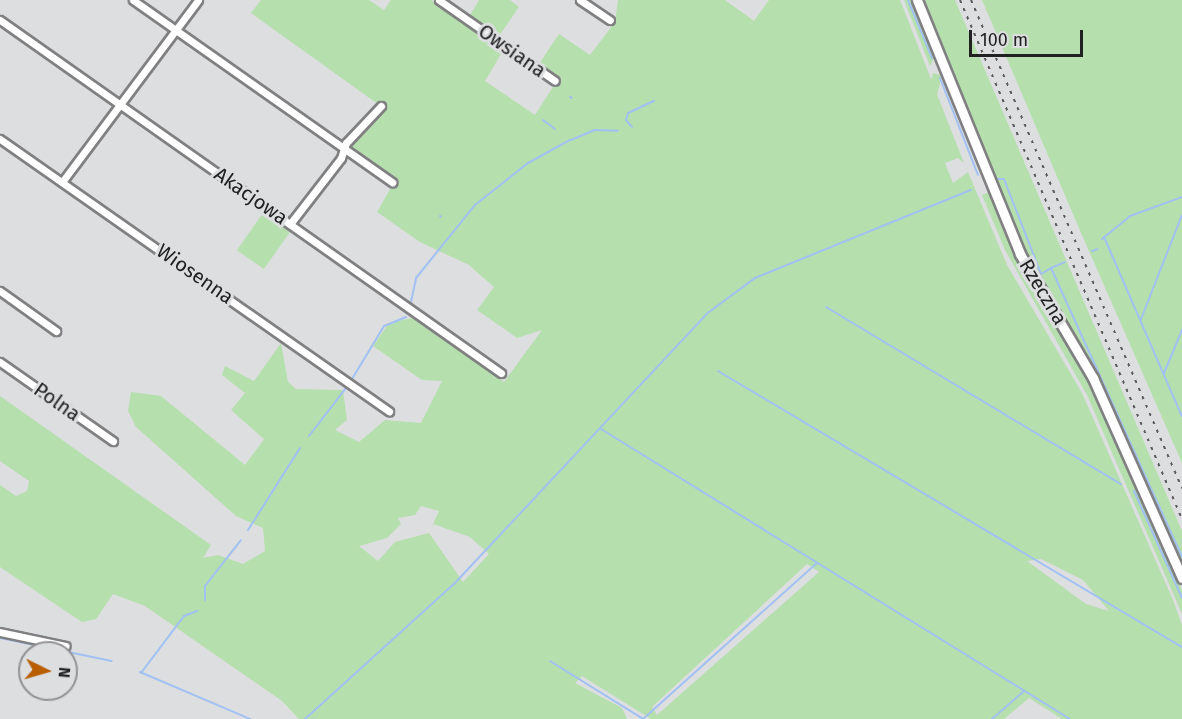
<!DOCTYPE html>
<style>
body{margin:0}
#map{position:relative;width:1182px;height:719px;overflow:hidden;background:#dddee0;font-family:"Fira Sans",sans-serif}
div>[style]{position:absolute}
.green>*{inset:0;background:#b5dfad;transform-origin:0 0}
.stream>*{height:2px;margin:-1px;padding:0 1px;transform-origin:1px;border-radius:1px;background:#a1c1f3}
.roads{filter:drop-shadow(2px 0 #808082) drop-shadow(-2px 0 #808082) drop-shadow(0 2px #808082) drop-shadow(0 -2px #808082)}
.street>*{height:7px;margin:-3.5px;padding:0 3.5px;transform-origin:3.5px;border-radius:3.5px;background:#fff}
.secondary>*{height:9px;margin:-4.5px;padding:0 4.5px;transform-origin:4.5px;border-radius:4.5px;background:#fff}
.rail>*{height:2px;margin-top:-1px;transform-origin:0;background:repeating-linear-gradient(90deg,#5b5b5d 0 3px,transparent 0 9px)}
span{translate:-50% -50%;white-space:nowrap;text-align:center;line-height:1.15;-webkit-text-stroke:6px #dddee0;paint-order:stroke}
.street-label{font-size:20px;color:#212122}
.north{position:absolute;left:18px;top:641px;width:60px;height:60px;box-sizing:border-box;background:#dddee0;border:2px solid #929294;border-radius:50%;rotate:95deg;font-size:16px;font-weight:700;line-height:24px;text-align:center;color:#212122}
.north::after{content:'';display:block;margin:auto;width:21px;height:27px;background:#b85e00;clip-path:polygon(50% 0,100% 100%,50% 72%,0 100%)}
.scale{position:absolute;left:969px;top:30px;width:114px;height:27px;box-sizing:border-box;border:3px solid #212122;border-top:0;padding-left:8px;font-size:18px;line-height:21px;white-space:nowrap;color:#212122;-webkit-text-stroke:4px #dddee0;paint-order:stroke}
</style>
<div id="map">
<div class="green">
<i style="clip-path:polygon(evenodd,261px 0,369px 0,384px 10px,391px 0,431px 0,504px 49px,485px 81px,535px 115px,558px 79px,539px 64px,559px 34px,590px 55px,615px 22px,618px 0,725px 0,754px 21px,769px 0,900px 0,964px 163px,958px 158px,945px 163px,953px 183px,968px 172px,1007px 265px,1082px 393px,1173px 600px,1182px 625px,1182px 719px,1062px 719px,1029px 698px,1004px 719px,651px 719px,582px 676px,575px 683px,622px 708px,627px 719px,299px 719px,282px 701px,145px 606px,113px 594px,96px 619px,82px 622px,0 567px,0 485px,16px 496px,27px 491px,29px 481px,0 461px,0 396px,211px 545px,203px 558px,218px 555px,243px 564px,265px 551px,263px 528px,236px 516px,136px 427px,128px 411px,131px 392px,161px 396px,245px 465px,264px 439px,231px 410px,245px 393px,222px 375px,225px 366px,254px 381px,281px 343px,288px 382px,296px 389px,343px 390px,347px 420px,335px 430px,359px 442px,385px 420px,421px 423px,442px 381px,422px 380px,373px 346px,389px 323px,412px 318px,504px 382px,542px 330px,517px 338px,477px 310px,494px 287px,469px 265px,420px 242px,377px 212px,396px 179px,348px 144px,382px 107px,251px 13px,261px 0,421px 506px,439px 511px,433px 524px,470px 537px,489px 554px,463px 582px,429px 533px,395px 542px,378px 561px,359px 546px,387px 538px,401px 524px,398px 518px,415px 515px,421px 506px,261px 0,1041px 559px,1083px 580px,1109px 611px,1086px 604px,1027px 561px,1041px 559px,261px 0,807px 564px,819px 572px,657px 715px,652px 707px,807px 564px)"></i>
<i style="clip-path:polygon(479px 0,510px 0,519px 7px,499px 36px,470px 15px)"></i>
<i style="clip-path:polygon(904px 0,912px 0,935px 56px,930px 66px)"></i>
<i style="clip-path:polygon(920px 0,955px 0,1182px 531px,1182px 568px,1113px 413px,1022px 249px)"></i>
<i style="clip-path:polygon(982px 0,1182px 0,1182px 463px,1078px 226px)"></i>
<i style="left:933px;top:73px;width:9px;height:113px;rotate:13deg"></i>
<i style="clip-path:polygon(989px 192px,1032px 286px,1098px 400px,1171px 562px,1182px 590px,1182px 614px,1087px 395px,1005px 250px,982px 195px)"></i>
<i style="left:265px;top:210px;width:33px;height:49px;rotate:35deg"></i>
</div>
<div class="stream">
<i style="left:908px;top:0;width:63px;rotate:67.5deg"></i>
<i style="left:940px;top:78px;width:104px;rotate:68.6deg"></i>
<i style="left:570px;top:97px;width:2px;rotate:27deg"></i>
<i style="left:543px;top:120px;width:15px;rotate:37deg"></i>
<i style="left:626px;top:120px;width:7px;rotate:-74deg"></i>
<i style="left:628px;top:113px;width:29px;rotate:-25deg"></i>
<i style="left:626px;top:120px;width:9px;rotate:49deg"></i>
<i style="left:571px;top:140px;width:25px;rotate:-23deg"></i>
<i style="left:594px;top:130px;width:24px;rotate:2deg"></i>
<i style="left:997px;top:179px;width:7px"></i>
<i style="left:1004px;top:179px;width:102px;rotate:68.7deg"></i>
<i style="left:1041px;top:274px;width:12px;rotate:-31deg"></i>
<i style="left:1051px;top:268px;width:317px;rotate:65.6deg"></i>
<i style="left:440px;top:216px;width:1px;rotate:45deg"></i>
<i style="left:1104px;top:237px;width:195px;rotate:66.5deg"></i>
<i style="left:1102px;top:239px;width:36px;rotate:-39deg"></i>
<i style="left:1130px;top:216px;width:55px;rotate:-20.1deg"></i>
<i style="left:1092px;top:251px;width:6px;rotate:-18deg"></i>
<i style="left:1051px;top:268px;width:15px;rotate:-23deg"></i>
<i style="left:411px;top:302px;width:25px;rotate:-78deg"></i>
<i style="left:416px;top:278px;width:94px;rotate:-51.1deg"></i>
<i style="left:475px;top:205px;width:68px;rotate:-38.4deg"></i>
<i style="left:528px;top:163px;width:48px;rotate:-28.7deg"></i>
<i style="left:826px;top:307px;width:344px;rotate:31deg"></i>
<i style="left:1141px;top:319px;width:112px;rotate:-68.5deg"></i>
<i style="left:718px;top:371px;width:540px;rotate:30.75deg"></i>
<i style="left:1164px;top:373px;width:47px;rotate:-67.3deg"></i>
<i style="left:352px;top:379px;width:62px;rotate:-58.9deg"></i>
<i style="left:384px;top:326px;width:24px;rotate:-22deg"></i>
<i style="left:601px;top:429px;width:551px;rotate:31.73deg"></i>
<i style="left:309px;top:436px;width:61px;rotate:-52.4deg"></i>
<i style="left:1134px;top:491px;width:117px;rotate:65.8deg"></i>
<i style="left:248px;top:530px;width:97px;rotate:-57.6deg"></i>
<i style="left:205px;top:600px;width:14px;rotate:-90deg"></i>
<i style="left:205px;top:586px;width:58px;rotate:-52deg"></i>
<i style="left:0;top:638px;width:114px;rotate:11.6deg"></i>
<i style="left:550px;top:661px;width:110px;rotate:31.9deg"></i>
<i style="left:140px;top:672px;width:120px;rotate:23.1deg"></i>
<i style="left:141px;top:673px;width:71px;rotate:-53deg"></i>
<i style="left:184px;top:616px;width:14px;rotate:-21deg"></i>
<i style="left:305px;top:719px;width:202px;rotate:-42.2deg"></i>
<i style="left:455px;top:583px;width:371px;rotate:-46.9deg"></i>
<i style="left:709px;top:312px;width:57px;rotate:-36.5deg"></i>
<i style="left:755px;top:278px;width:233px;rotate:-22.2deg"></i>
<i style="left:643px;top:719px;width:234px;rotate:-41.9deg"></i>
<i style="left:992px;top:719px;width:43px;rotate:-41.2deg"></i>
</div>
<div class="roads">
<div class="street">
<i style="left:133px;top:0;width:317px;rotate:35.1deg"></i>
<i style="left:439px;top:0;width:141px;rotate:34.9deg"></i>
<i style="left:580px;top:0;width:36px;rotate:34deg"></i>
<i style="left:0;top:20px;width:613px;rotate:35.17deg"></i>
<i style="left:0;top:139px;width:475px;rotate:35deg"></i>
<i style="left:62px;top:182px;width:227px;rotate:-53.2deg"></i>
<i style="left:290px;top:224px;width:83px;rotate:-52.3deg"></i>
<i style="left:341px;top:158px;width:16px;rotate:-72deg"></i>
<i style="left:346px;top:143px;width:51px;rotate:-46.6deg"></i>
<i style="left:0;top:291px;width:69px;rotate:35.5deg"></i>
<i style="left:0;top:362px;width:138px;rotate:35deg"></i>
<i style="left:0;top:632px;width:67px;rotate:12deg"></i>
</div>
<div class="secondary">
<i style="left:917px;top:0;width:274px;rotate:67.9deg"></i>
<i style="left:1020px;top:254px;width:144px;rotate:59.5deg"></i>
<i style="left:1093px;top:378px;width:219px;rotate:66deg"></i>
</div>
</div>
<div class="rail">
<i style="left:960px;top:0;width:564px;rotate:66.84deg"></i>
<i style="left:971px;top:0;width:532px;rotate:66.62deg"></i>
</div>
<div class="street-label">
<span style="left:512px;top:51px;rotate:35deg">Owsiana</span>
<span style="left:251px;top:196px;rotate:35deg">Akacjowa</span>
<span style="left:195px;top:274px;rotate:35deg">Wiosenna</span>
<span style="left:1043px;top:292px;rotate:59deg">Rzeczna</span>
<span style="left:57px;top:402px;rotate:35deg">Polna</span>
</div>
<div class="north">N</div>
<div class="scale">100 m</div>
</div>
